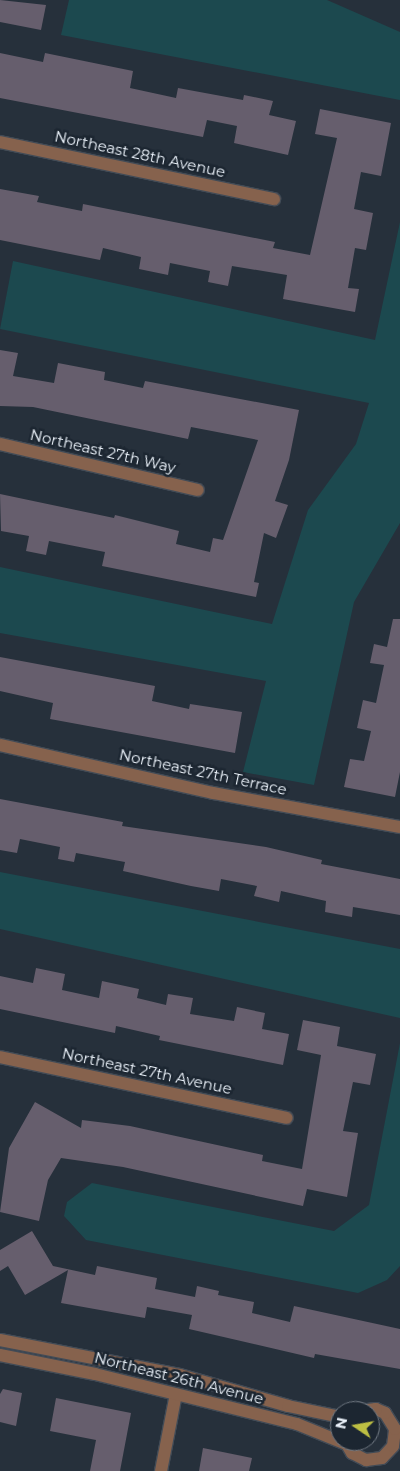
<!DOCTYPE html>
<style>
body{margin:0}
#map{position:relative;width:400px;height:1471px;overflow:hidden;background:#26303b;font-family:Montserrat,sans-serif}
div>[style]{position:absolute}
.water>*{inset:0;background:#1c494f}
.building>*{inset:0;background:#665e6d}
.roads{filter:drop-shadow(1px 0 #424b56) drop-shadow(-1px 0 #424b56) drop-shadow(0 1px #424b56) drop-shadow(0 -1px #424b56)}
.minor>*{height:12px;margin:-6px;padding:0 6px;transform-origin:6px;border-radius:6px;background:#86624d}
.tertiary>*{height:12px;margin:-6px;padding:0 6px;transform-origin:6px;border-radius:6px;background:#86624d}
span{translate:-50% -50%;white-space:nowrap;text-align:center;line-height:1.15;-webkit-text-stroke:5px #1c2631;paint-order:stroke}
.street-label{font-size:15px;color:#edf4fc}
.north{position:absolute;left:330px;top:1401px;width:50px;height:50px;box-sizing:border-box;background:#1c2631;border:1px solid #707882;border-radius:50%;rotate:282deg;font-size:14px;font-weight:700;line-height:20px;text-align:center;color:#edf4fc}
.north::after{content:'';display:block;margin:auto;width:18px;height:22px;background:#bdbf43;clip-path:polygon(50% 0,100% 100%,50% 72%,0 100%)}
</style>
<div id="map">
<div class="water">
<i style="clip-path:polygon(69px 0,327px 0,400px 32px,400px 100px,61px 35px)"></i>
<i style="clip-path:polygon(400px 222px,400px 523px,354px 602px,314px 785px,243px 772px,266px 681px,0 633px,0 567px,272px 624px,308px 510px,356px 444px,369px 403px,0 329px,13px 261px,375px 340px)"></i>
<i style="clip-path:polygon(0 872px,400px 949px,400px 1018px,0 929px)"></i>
<i style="clip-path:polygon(400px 1043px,400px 1266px,387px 1280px,358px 1293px,86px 1240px,64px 1216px,67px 1202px,92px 1183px,334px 1231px,369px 1205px)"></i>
</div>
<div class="building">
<i style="clip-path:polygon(0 0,46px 5px,41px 30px,0 22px)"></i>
<i style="clip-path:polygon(0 53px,43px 62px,45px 53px,133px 71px,130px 88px,176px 98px,178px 88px,243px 100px,244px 95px,273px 101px,269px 115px,296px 121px,288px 155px,234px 143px,237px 126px,207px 120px,203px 137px,0 98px)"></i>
<i style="clip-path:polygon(320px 109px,391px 123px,381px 176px,361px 172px,354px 209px,373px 213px,366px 250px,355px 248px,348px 288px,359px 289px,355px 312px,283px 299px,287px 275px,232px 266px,228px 286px,208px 282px,210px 271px,170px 263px,168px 275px,139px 269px,141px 257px,103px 248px,100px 260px,0 240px,0 189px,39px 196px,37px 202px,82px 211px,83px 204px,275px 242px,273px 248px,310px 255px,337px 138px,315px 134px)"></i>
<i style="clip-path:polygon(0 350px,18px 353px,13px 376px,54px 383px,58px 363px,105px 372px,104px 380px,143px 388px,145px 381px,299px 410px,289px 460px,275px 501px,288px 505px,276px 538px,264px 533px,254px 582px,259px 583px,256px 597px,102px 566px,105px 552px,49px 541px,46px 555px,26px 551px,29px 536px,1px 531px,0 494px,114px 518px,115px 515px,179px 531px,176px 544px,210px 552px,213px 538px,223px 540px,258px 440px,191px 427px,188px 439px,33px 407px,0 406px)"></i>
<i style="clip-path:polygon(393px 619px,400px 619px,400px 772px,395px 797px,344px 787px,350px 759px,364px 761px,371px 731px,357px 728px,363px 700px,376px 703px,384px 665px,370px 663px,374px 644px,387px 647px)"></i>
<i style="clip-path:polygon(0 657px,155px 686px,152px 701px,189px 709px,190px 704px,242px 712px,235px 753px,50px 719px,53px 703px,0 691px)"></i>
<i style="clip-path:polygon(0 799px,123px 822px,122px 826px,266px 847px,322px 860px,321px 864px,400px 879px,400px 915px,353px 907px,352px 917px,325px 912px,326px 901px,281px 891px,279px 902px,254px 896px,257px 886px,221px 879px,219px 891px,191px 886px,123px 871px,125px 862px,76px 853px,74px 862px,58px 859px,60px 847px,20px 839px,17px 853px,0 850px)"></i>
<i style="clip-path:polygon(36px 968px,65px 974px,62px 990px,99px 998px,102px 981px,139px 989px,137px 998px,166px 1005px,168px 994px,193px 998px,190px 1014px,234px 1021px,237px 1007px,265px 1013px,262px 1029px,289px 1034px,283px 1065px,159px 1040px,160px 1036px,116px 1026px,115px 1033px,0 1009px,0 976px,33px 983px)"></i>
<i style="clip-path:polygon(303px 1020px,340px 1027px,337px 1046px,376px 1054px,370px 1085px,353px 1082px,343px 1131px,358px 1133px,347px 1197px,307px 1189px,303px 1206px,123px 1167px,61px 1158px,48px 1180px,39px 1221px,0 1212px,9px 1148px,35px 1102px,81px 1128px,82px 1120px,130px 1126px,263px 1155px,262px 1161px,302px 1169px,321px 1055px,297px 1050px)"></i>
<i style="clip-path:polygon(32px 1231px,53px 1266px,95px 1275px,97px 1266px,157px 1278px,155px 1289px,195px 1297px,197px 1286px,219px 1291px,218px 1295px,254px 1302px,252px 1313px,290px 1322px,294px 1306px,400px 1329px,400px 1369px,315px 1354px,314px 1358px,189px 1329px,192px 1315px,147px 1307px,145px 1318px,61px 1303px,68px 1270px,25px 1295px,8px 1266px,0 1271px,0 1250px)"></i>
<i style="clip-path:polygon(3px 1389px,22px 1393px,16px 1426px,0 1422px,0 1394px)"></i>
<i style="clip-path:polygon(56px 1398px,131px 1413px,120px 1471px,90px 1471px,96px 1440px,50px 1431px)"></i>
<i style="clip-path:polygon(203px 1448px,252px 1458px,249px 1471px,199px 1471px)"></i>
</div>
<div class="roads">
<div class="minor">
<i style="left:0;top:142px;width:280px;rotate:11.8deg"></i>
<i style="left:0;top:444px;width:203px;rotate:13.1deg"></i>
<i style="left:0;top:745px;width:218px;rotate:12.7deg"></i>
<i style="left:213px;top:793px;width:190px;rotate:10.3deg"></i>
<i style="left:0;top:1057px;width:293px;rotate:12deg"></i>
<i style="left:161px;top:1471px;width:78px;rotate:-79deg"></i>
</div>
<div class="tertiary">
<i style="left:0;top:1340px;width:183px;rotate:11deg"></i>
<i style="left:180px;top:1375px;width:112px;rotate:16deg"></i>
<i style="left:288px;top:1406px;width:53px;rotate:11.9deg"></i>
<i style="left:0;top:1355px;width:97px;rotate:11.3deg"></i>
<i style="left:95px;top:1374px;width:208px;rotate:13.9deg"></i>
<i style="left:297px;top:1424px;width:53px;rotate:22.2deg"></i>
<i style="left:345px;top:1441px;width:14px;rotate:60deg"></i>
<i style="left:352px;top:1453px;width:16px;rotate:27deg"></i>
<i style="left:366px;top:1460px;width:16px;rotate:-7deg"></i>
<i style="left:382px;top:1458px;width:16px;rotate:-47deg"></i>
<i style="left:393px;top:1446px;width:17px;rotate:-83deg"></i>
<i style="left:395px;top:1429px;width:19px;rotate:-122deg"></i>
<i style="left:385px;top:1413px;width:10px;rotate:-156deg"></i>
<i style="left:376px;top:1409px;width:17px;rotate:173deg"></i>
</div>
</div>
<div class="street-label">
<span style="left:140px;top:154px;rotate:12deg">Northeast 28th Avenue</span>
<span style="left:103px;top:451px;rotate:13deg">Northeast 27th Way</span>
<span style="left:203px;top:772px;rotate:12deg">Northeast 27th Terrace</span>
<span style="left:147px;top:1071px;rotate:12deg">Northeast 27th Avenue</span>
<span style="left:179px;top:1378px;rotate:14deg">Northeast 26th Avenue</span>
</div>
<div class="north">N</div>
</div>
